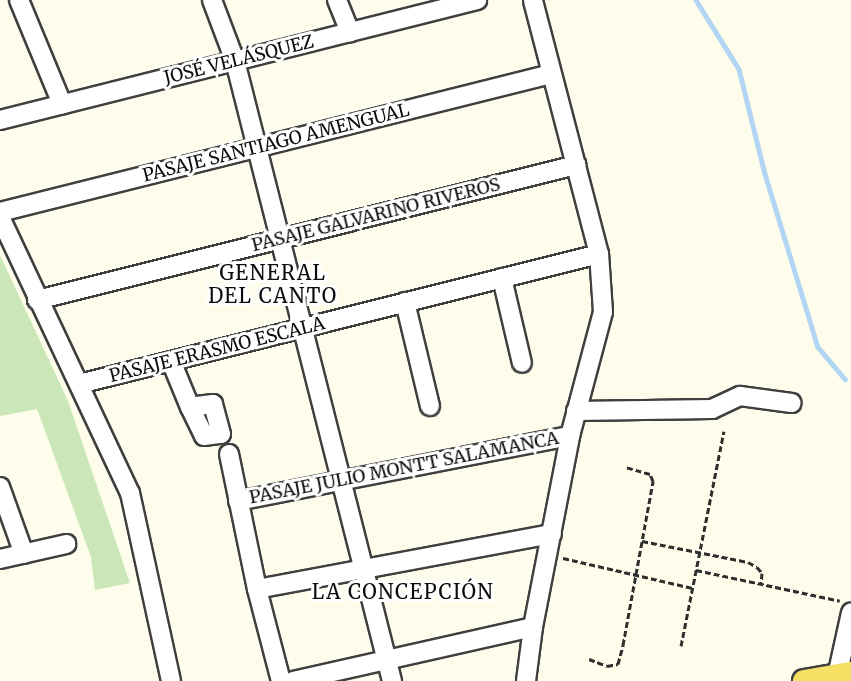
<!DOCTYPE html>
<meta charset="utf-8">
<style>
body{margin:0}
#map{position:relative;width:851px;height:681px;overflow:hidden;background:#fefdec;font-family:Merriweather,serif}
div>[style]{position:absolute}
.green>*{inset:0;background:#cbe7b7}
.stream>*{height:4.5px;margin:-2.25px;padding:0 2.25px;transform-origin:2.25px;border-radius:2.25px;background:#b2d5f4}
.path>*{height:3px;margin-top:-1.5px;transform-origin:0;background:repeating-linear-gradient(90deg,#2e2e2e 0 6px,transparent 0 9px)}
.roads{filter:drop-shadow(2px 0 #3f3f3f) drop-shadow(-2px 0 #3f3f3f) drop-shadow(0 2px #3f3f3f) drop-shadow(0 -2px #3f3f3f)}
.minor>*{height:18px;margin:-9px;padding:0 9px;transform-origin:9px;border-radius:9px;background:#fff}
.major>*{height:22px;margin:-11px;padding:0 11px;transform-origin:11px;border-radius:11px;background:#f5df65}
span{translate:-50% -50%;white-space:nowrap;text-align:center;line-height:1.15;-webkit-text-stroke:6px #fff;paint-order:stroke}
.street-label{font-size:18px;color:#0c0c0c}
.neighbourhood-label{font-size:20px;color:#0c0c0c;letter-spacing:1.5px}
</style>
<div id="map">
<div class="green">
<i style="clip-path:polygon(0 255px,68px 401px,130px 583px,95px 590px,91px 557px,37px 409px,0 416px)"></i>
</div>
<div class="stream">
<i style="left:696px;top:0;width:81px;rotate:58.1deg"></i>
<i style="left:739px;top:69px;width:108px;rotate:76.1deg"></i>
<i style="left:765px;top:174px;width:181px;rotate:73deg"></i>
<i style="left:818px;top:347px;width:42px;rotate:49.8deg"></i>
</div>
<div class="path">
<i style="left:642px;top:541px;width:108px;rotate:11.2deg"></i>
<i style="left:748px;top:562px;width:10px;rotate:29deg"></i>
<i style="left:757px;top:567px;width:8px;rotate:50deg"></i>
<i style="left:762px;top:573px;width:11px;rotate:95deg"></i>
<i style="left:563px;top:558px;width:133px;rotate:13deg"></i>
<i style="left:696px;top:570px;width:147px;rotate:12.1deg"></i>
<i style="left:681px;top:646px;width:219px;rotate:-78.7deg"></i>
<i style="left:589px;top:659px;width:19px;rotate:21deg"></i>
<i style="left:607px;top:666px;width:11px;rotate:-10deg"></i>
<i style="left:618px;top:664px;width:20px;rotate:-75deg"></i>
<i style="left:623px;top:645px;width:167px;rotate:-79.6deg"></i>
<i style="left:653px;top:481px;width:8px;rotate:-113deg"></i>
<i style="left:650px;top:474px;width:25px;rotate:-164deg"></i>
</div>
<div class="roads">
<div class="minor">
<i style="left:19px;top:0;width:113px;rotate:67.5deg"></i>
<i style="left:212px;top:0;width:65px;rotate:69.3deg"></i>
<i style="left:235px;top:61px;width:640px;rotate:75.79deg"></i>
<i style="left:337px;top:0;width:35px;rotate:68deg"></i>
<i style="left:0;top:120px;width:492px;rotate:-14.1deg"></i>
<i style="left:0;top:212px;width:568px;rotate:-14.06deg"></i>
<i style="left:0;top:217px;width:305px;rotate:64.8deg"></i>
<i style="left:130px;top:493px;width:192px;rotate:77.7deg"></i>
<i style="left:502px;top:278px;width:87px;rotate:76.8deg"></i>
<i style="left:37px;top:300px;width:556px;rotate:-14.06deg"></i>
<i style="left:405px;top:302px;width:107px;rotate:76.5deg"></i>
<i style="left:171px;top:361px;width:50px;rotate:67.6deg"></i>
<i style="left:190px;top:407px;width:32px;rotate:64deg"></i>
<i style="left:204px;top:436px;width:17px;rotate:-7deg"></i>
<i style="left:221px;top:434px;width:31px;rotate:-105deg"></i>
<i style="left:213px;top:404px;width:23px;rotate:173deg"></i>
<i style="left:79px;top:384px;width:536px;rotate:-14.04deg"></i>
<i style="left:576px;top:411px;width:136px;rotate:-0.8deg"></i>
<i style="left:712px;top:409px;width:31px;rotate:-25deg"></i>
<i style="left:740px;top:396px;width:52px;rotate:7.7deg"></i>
<i style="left:229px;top:454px;width:138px;rotate:78.3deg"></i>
<i style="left:257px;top:589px;width:95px;rotate:75.4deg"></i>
<i style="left:0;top:487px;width:71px;rotate:70.3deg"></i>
<i style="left:238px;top:501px;width:338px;rotate:-11.1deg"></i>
<i style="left:0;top:559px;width:68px;rotate:-12.8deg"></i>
<i style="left:257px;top:589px;width:300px;rotate:-10.6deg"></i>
<i style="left:293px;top:681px;width:246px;rotate:-12.7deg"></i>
<i style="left:526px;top:681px;width:54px;rotate:-82.6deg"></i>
<i style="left:533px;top:627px;width:195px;rotate:-79deg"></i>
<i style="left:570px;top:436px;width:128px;rotate:-75.1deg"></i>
<i style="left:603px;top:312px;width:58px;rotate:-93.9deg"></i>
<i style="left:599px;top:254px;width:262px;rotate:-104.6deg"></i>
<i style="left:836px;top:681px;width:70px;rotate:-77.6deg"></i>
</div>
<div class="major">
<i style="left:804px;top:681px;width:48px;rotate:-9.7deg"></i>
</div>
</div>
<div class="street-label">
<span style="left:239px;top:60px;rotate:-14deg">JOSÉ VELÁSQUEZ</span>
<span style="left:276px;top:143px;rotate:-14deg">PASAJE SANTIAGO AMENGUAL</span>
<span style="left:376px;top:215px;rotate:-14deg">PASAJE GALVARINO RIVEROS</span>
<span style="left:217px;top:350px;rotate:-14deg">PASAJE ERASMO ESCALA</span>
<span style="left:404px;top:468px;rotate:-11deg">PASAJE JULIO MONTT SALAMANCA</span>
</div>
<div class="neighbourhood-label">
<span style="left:273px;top:284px">GENERAL<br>DEL CANTO</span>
<span style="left:403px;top:591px">LA CONCEPCIÓN</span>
</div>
</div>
